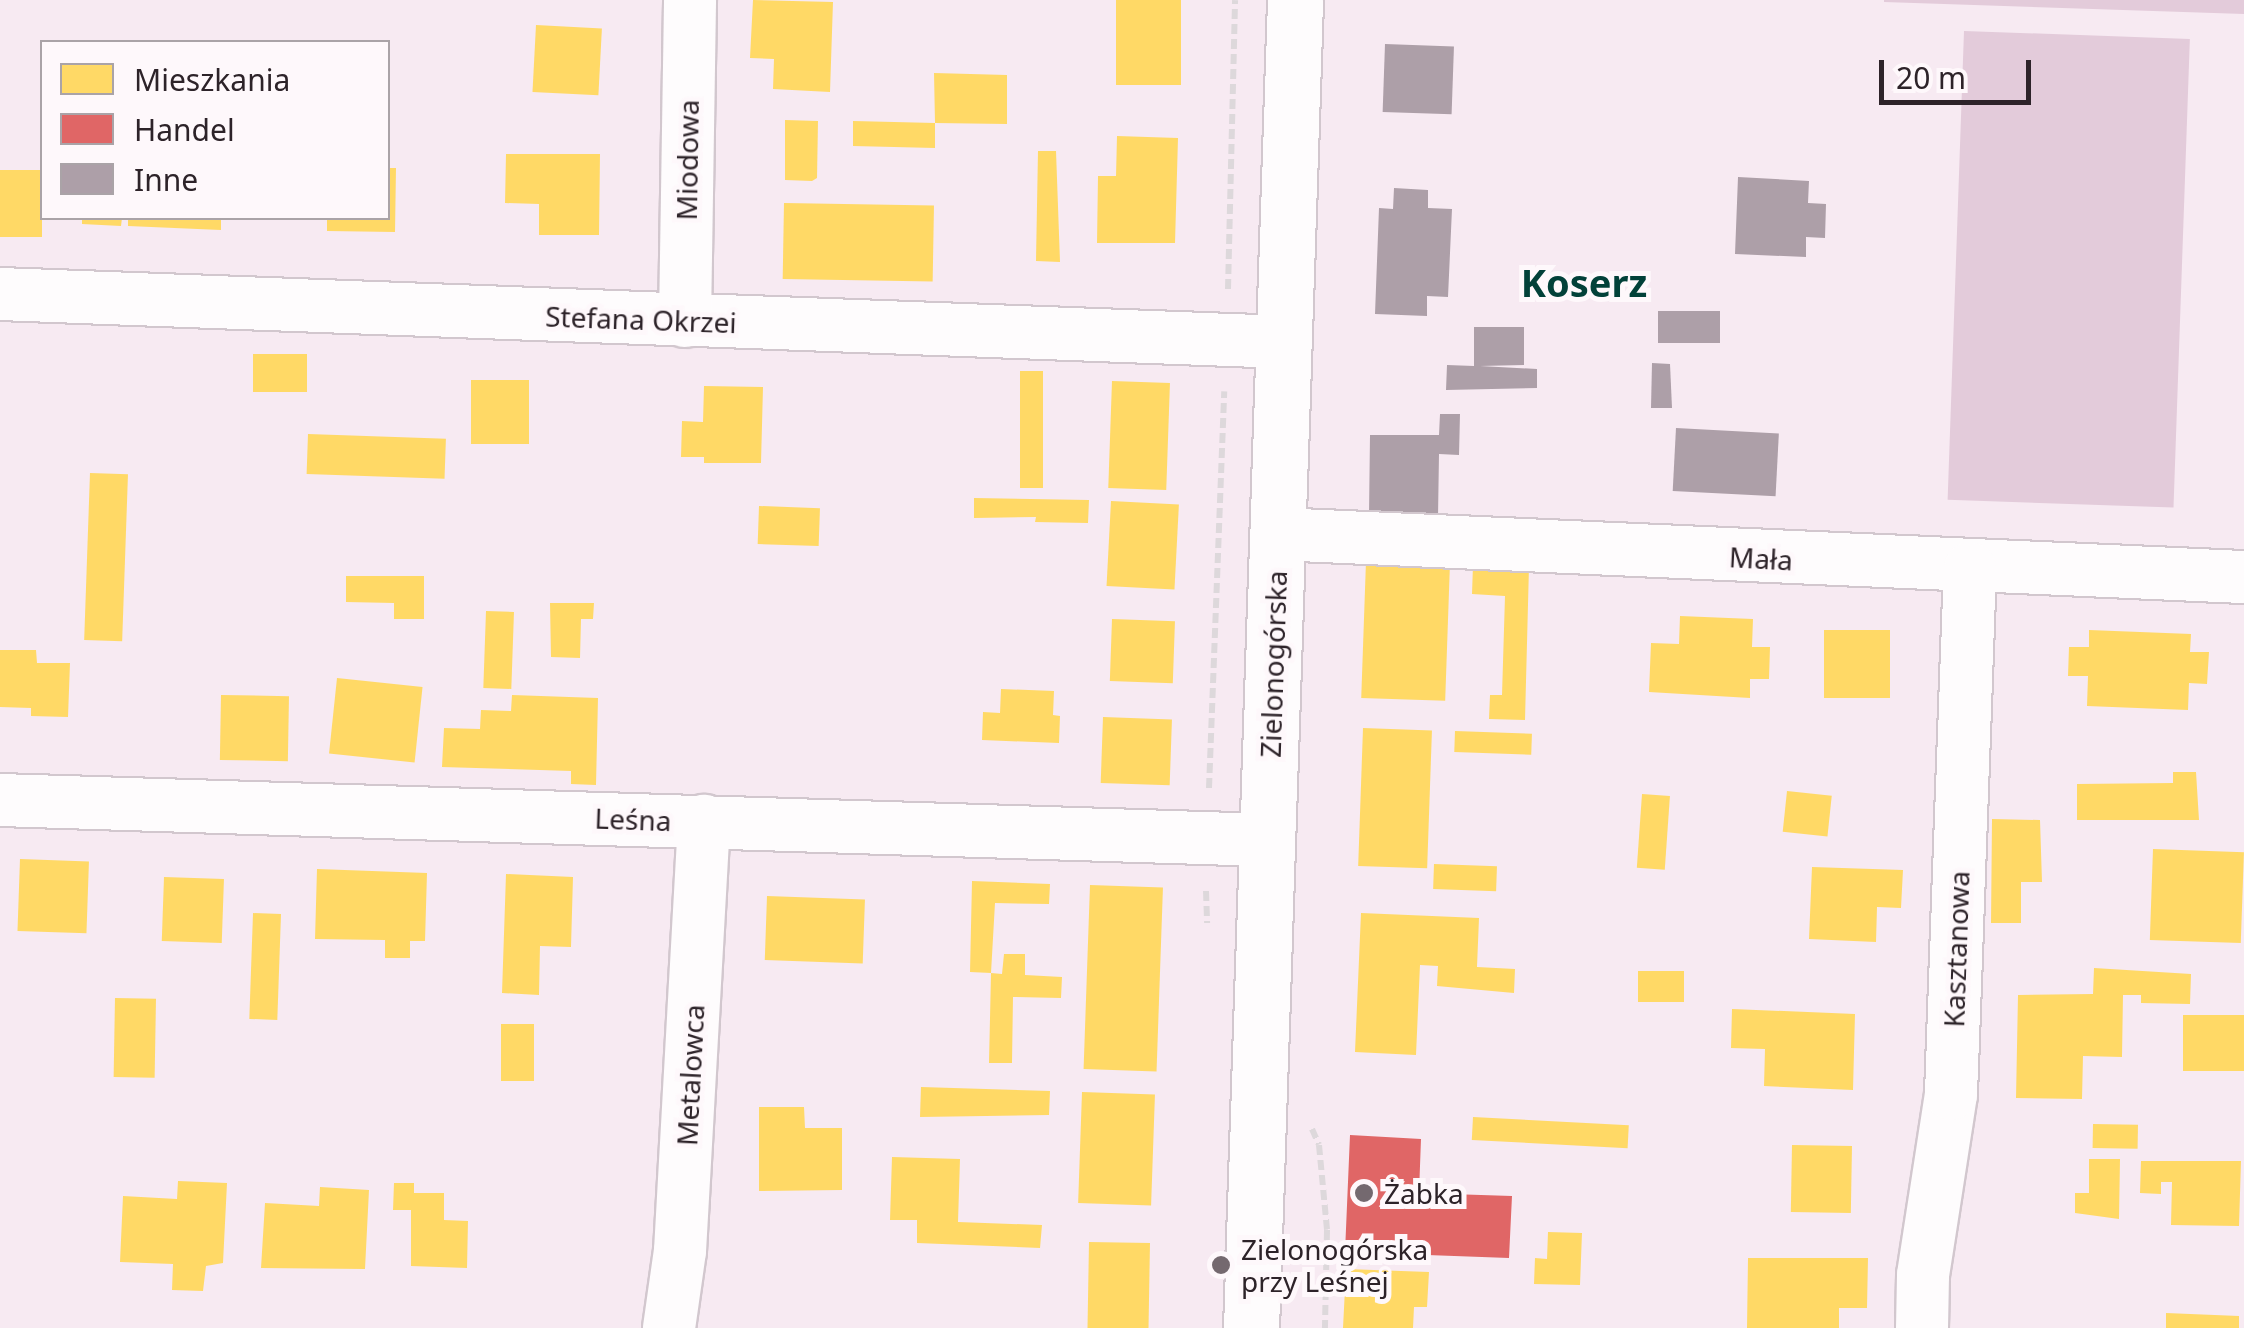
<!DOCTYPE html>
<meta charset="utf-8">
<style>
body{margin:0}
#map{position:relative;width:2244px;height:1328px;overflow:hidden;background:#f7eaf2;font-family:"Noto Sans",sans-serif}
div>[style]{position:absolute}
.green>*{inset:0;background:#e3cbda;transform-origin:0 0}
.homes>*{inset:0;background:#ffd966;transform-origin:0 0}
.shops>*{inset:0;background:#e06666}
.building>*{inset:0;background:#ad9fa8;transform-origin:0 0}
.path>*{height:6px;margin-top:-3px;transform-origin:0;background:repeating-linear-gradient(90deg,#ddd8db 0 10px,transparent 0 15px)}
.roads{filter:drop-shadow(2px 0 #d2c7ce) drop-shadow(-2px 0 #d2c7ce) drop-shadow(0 2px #d2c7ce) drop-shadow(0 -2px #d2c7ce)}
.minor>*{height:52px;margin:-26px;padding:0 26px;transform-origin:26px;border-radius:26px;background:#fefcfd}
.tertiary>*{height:55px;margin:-27.5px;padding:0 27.5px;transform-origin:27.5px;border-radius:27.5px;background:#fefcfd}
.dots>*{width:28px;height:28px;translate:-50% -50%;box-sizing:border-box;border:5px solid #fef8fb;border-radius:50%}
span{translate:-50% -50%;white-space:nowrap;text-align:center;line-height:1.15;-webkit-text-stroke:10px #fef8fb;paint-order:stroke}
.street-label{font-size:28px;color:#2d2329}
.poi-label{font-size:28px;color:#2d2329}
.left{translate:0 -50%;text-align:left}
.district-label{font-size:38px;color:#024139;font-weight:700}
.legend{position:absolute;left:40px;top:40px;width:350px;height:180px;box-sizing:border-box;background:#fef8fb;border:2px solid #aaa3a7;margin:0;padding:12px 18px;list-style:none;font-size:30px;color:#2d2329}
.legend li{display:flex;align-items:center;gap:20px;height:50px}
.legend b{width:50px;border:2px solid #aaa3a7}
.scale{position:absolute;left:1879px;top:60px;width:152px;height:45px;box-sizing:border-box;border:5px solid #2d2329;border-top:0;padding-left:12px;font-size:30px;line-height:35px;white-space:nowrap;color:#2d2329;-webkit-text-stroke:8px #fef8fb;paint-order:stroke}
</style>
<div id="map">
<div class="green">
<i style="clip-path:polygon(1884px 0,2244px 0,2244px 14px,1884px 2px)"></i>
<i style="left:1964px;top:31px;width:226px;height:469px;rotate:2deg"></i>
</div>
<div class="homes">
<i style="clip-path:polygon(753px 0,833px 2px,830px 92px,773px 89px,774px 59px,750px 58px)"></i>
<i style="left:1116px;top:0;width:65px;height:85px"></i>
<i style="left:536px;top:25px;width:66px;height:67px;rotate:3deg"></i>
<i style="clip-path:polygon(934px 73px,1007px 75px,1007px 124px,935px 123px,935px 148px,853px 146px,853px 121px,935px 123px)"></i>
<i style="clip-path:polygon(785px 120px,818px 121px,817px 178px,812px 181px,785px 180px)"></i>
<i style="clip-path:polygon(1117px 136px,1178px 138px,1175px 243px,1097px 243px,1098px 176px,1116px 176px)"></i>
<i style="clip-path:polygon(1038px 151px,1056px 151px,1060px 262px,1036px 261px)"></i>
<i style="clip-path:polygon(506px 154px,600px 154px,599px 235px,539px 235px,539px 204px,505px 203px)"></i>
<i style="clip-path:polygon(388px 168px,396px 168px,395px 232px,327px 231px,327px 218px,388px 218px)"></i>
<i style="left:0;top:170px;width:42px;height:67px"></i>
<i style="left:784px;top:203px;width:150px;height:76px;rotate:1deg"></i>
<i style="clip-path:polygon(82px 218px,122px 218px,121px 226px,82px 224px)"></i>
<i style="clip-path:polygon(128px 218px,221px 218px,221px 230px,128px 226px)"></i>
<i style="left:253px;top:354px;width:54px;height:38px"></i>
<i style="left:1020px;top:371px;width:23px;height:117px"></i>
<i style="left:471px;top:380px;width:58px;height:64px"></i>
<i style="left:1112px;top:381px;width:58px;height:107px;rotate:2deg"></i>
<i style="clip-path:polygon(704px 386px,763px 387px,761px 463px,704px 463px,704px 457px,681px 457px,682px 421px,703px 422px)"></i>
<i style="left:308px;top:434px;width:138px;height:40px;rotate:2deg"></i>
<i style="left:90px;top:473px;width:38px;height:167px;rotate:2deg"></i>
<i style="clip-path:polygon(974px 498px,1089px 500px,1088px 523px,1035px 522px,1036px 517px,974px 518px)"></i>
<i style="left:1111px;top:501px;width:68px;height:85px;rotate:3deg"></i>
<i style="left:759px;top:506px;width:61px;height:38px;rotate:2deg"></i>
<i style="left:1366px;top:561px;width:84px;height:137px;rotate:2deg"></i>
<i style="clip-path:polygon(1473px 565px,1529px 566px,1525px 720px,1489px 719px,1490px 695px,1502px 695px,1505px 596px,1472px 594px)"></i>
<i style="clip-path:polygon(346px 576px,424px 576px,424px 619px,394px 619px,394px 603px,346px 602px)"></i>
<i style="clip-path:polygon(550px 603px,594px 603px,593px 619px,581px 619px,580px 658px,551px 657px)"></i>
<i style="left:486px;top:611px;width:28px;height:77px;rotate:2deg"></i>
<i style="clip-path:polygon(1680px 616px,1753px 619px,1752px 647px,1770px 647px,1769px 679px,1750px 679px,1750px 698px,1649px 692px,1651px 643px,1679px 644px)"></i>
<i style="left:1112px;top:619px;width:63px;height:62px;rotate:2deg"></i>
<i style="left:1824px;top:630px;width:66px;height:68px"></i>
<i style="clip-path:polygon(2089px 630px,2191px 634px,2190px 652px,2209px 652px,2207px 684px,2189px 683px,2188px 710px,2087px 706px,2088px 676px,2068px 676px,2069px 647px,2089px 647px)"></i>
<i style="clip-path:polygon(0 650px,36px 650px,37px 663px,70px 663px,68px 717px,31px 716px,31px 708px,0 707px)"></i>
<i style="left:337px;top:678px;width:86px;height:76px;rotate:6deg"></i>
<i style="clip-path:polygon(1001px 689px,1054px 691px,1053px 715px,1060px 716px,1059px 743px,982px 740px,983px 712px,1000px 713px)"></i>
<i style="left:221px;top:695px;width:68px;height:65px;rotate:1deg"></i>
<i style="clip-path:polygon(512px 695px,598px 698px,596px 785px,571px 784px,571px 771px,442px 767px,444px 728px,480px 729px,481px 710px,511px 711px)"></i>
<i style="left:1103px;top:717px;width:69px;height:66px;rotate:2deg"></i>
<i style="left:1363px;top:728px;width:69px;height:138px;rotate:2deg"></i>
<i style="left:1455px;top:731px;width:77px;height:21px;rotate:2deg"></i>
<i style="clip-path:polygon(2173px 772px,2196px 772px,2199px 820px,2077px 820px,2077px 784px,2173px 783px)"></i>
<i style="left:1787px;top:791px;width:45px;height:41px;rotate:6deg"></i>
<i style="left:1642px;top:794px;width:28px;height:74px;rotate:4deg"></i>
<i style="clip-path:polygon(1992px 819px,2040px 820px,2042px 882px,2021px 882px,2021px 923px,1991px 923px)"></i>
<i style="left:2153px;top:849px;width:91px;height:91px;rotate:2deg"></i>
<i style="left:20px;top:859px;width:69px;height:72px;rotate:2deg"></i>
<i style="left:1434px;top:864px;width:63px;height:25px;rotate:2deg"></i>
<i style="clip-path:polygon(1812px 867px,1903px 870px,1901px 908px,1877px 907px,1876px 942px,1809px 939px)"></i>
<i style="clip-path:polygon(317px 869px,427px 873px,425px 941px,410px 941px,410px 958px,385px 958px,385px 940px,315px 939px)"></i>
<i style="clip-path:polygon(506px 874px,573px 877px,571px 947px,540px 946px,539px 995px,502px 993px)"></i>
<i style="left:164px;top:877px;width:60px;height:64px;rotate:2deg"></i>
<i style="clip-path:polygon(972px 881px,1050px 884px,1049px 904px,995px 903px,991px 973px,970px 972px)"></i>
<i style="left:1090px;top:885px;width:73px;height:184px;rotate:2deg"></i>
<i style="left:767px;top:896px;width:98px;height:64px;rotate:2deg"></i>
<i style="clip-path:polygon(1361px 913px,1479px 918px,1477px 967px,1515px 969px,1514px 993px,1437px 986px,1438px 966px,1420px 965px,1416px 1055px,1355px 1052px)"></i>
<i style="left:281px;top:914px;width:106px;height:28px;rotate:92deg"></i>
<i style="clip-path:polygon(1004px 954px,1025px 954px,1025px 975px,1062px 977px,1061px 998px,1013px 997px,1012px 1063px,989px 1063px,991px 973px,1002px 974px)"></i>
<i style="clip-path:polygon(2094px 968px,2191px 974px,2190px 1004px,2141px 1003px,2141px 995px,2123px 995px,2122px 1057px,2083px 1056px,2082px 1099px,2016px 1098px,2018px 995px,2093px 994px)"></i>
<i style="left:1638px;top:971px;width:46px;height:31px"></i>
<i style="left:115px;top:998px;width:41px;height:79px;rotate:1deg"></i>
<i style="clip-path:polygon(1732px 1009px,1855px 1014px,1853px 1090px,1764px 1086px,1765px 1049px,1731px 1048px)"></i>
<i style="left:2183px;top:1015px;width:61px;height:56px"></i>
<i style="left:501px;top:1024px;width:33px;height:57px"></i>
<i style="clip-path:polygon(921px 1087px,1050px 1091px,1049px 1115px,920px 1117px)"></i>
<i style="left:1082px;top:1092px;width:73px;height:111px;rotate:2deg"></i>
<i style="clip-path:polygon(759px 1107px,804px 1107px,805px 1128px,842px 1128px,842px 1190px,759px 1191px)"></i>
<i style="left:1473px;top:1117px;width:156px;height:23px;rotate:3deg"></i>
<i style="left:2093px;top:1124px;width:45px;height:24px;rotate:1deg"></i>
<i style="left:1792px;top:1145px;width:60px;height:67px;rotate:1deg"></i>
<i style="clip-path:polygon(892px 1157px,960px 1159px,958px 1222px,1042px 1225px,1040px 1248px,917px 1243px,917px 1220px,890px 1220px)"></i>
<i style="clip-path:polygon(2089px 1159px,2120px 1159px,2119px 1219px,2075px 1213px,2075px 1193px,2089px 1193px)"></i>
<i style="clip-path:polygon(2141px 1161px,2241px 1161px,2239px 1226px,2171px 1225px,2172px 1182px,2161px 1182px,2161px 1194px,2140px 1193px)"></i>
<i style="clip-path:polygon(178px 1181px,227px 1183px,223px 1263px,206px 1266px,203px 1291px,172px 1290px,173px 1264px,120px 1262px,123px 1196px,177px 1199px)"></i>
<i style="clip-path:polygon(394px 1183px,414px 1183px,414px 1193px,444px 1193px,444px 1220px,468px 1221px,467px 1268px,411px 1266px,411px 1210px,393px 1210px)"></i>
<i style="clip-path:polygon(320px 1187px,369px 1190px,365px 1269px,261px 1268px,265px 1203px,319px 1206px)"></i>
<i style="clip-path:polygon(1548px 1232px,1582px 1233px,1580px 1285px,1534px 1284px,1535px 1258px,1547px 1259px)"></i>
<i style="left:1089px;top:1242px;width:61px;height:86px;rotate:1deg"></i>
<i style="clip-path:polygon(1748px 1258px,1868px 1258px,1867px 1308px,1839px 1308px,1839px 1328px,1747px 1328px)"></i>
<i style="clip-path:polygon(1346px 1269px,1429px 1272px,1427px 1307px,1414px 1307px,1413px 1328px,1343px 1328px)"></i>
<i style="clip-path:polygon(2166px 1313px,2239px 1316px,2239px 1328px,2166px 1328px)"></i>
</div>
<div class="shops">
<i style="clip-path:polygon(1350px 1135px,1421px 1139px,1419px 1193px,1512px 1196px,1509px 1258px,1345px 1252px)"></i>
</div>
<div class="building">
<i style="left:1385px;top:44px;width:69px;height:68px;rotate:2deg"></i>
<i style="clip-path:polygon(1738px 177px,1809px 181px,1808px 203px,1826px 204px,1825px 238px,1806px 237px,1806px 257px,1735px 254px)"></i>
<i style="clip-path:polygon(1394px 188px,1428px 190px,1428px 208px,1452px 209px,1448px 297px,1427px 296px,1427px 316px,1375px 314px,1379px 208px,1393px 209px)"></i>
<i style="left:1658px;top:311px;width:62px;height:32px"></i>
<i style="clip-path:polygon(1474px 327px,1524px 327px,1524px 365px,1480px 366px,1537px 369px,1537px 388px,1446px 390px,1447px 365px,1474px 366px)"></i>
<i style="clip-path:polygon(1652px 363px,1670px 364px,1672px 408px,1651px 408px)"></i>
<i style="clip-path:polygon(1440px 414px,1460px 414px,1459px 455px,1439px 454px,1438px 517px,1369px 515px,1370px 435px,1439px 435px)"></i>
<i style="left:1676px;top:428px;width:103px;height:63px;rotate:3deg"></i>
</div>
<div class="path">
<i style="left:1228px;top:289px;width:289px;rotate:-88.6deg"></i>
<i style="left:1209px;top:788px;width:397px;rotate:-87.8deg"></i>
<i style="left:1206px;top:891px;width:32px;rotate:88deg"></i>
<i style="left:1312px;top:1129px;width:17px;rotate:66deg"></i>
<i style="left:1319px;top:1145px;width:85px;rotate:84.6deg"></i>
<i style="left:1327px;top:1230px;width:98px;rotate:91.2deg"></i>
</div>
<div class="roads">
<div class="minor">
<i style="left:0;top:294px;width:1284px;rotate:2.14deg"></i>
<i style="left:685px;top:321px;width:321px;rotate:-89.1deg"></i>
<i style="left:1277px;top:534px;width:968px;rotate:2.55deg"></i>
<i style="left:0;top:800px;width:1267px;rotate:1.81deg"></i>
<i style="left:669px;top:1328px;width:78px;rotate:-81.9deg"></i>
<i style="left:680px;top:1251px;width:431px;rotate:-86.8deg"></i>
<i style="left:1922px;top:1328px;width:53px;rotate:-88.9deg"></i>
<i style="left:1923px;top:1275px;width:183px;rotate:-81.2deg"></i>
<i style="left:1951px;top:1094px;width:526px;rotate:-87.93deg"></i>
</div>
<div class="tertiary">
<i style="left:1251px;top:1328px;width:1329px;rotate:-88.1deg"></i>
</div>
</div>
<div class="dots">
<i style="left:1364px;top:1193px;background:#74696f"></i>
<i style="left:1221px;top:1265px;background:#74696f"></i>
</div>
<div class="street-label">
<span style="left:687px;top:160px;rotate:-89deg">Miodowa</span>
<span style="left:641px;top:319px;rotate:2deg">Stefana Okrzei</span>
<span style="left:1761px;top:558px;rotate:3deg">Mała</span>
<span style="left:1273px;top:664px;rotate:-88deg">Zielonogórska</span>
<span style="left:633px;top:819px;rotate:2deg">Leśna</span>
<span style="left:1956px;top:949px;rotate:-88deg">Kasztanowa</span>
<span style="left:690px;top:1075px;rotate:-87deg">Metalowca</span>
</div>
<div class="poi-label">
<span class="left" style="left:1384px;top:1193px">Żabka</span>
<span class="left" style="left:1241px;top:1265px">Zielonogórska<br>przy Leśnej</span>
</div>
<div class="district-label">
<span style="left:1584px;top:283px">Koserz</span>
</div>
<ul class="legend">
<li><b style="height:28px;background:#ffd966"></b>Mieszkania</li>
<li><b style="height:28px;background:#e06666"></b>Handel</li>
<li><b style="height:28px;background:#ad9fa8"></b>Inne</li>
</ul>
<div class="scale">20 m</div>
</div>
